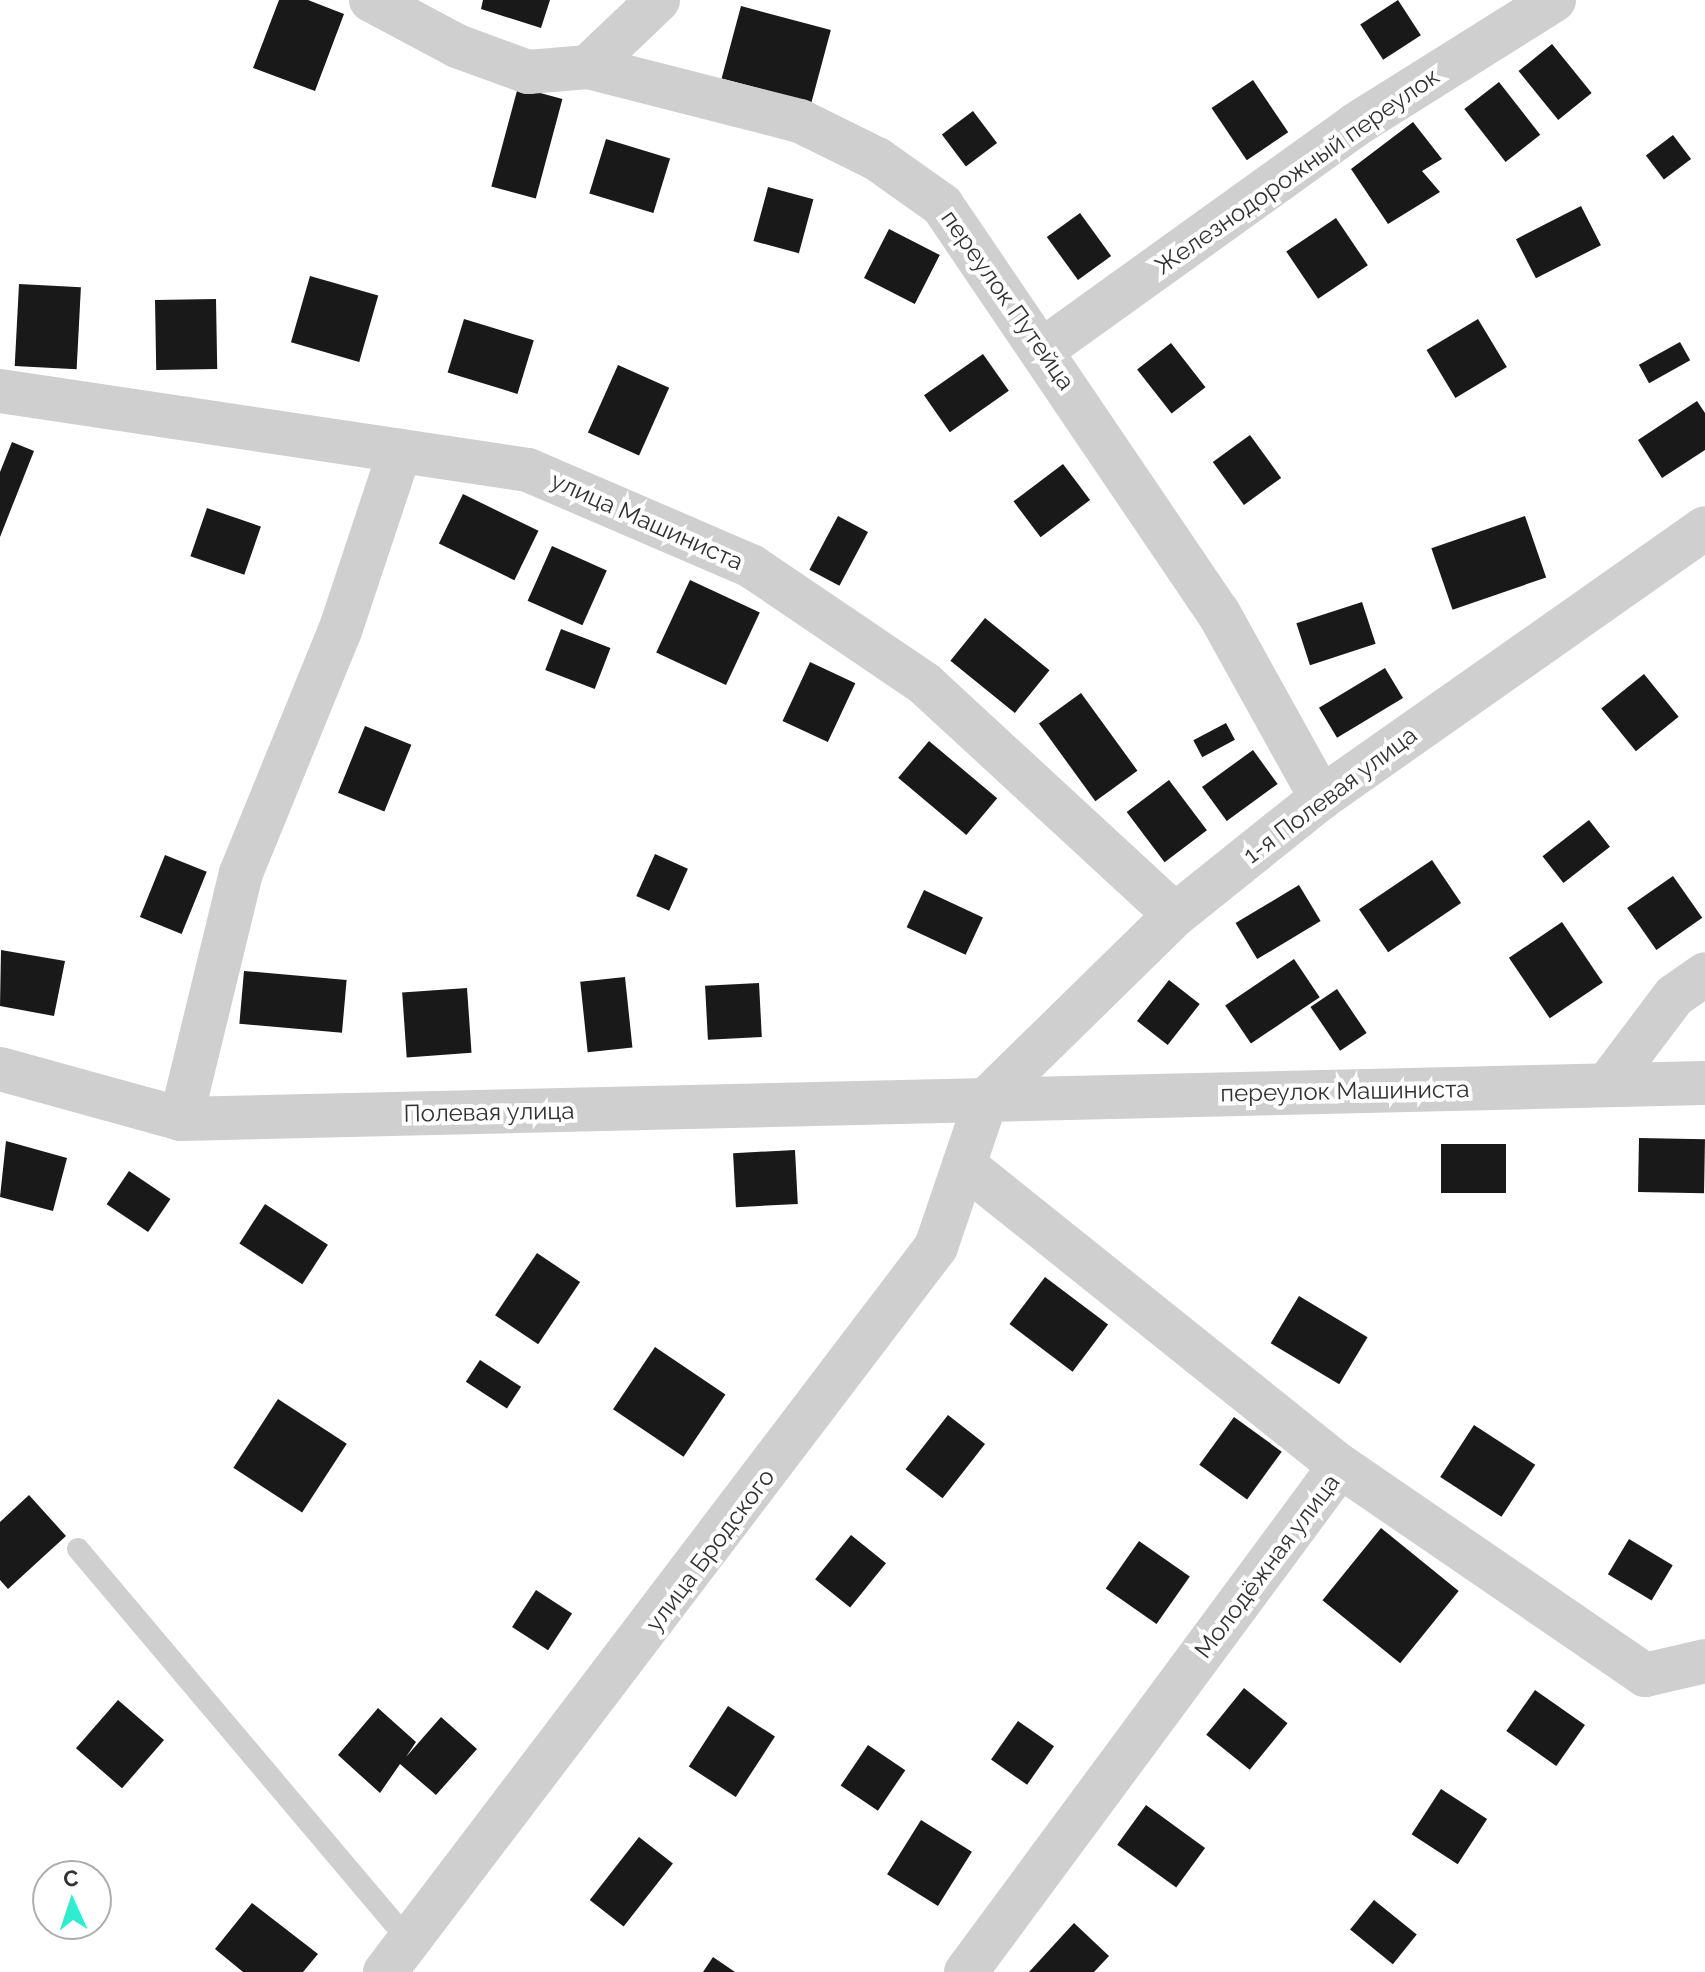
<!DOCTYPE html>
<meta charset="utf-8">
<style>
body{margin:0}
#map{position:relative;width:1705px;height:1972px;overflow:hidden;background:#fff;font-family:Raleway,sans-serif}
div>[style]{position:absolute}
.building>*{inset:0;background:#191919;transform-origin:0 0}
.service>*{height:22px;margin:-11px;padding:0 11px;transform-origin:11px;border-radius:11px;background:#cfcfcf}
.minor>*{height:44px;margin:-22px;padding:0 22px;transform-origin:22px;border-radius:22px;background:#cfcfcf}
span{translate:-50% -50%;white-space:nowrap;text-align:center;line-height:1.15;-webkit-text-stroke:8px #fff;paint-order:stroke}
.street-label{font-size:24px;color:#323232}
.north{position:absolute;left:32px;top:1860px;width:80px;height:80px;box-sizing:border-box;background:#fff;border:2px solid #adadad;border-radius:50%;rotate:357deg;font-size:22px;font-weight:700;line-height:32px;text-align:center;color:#323232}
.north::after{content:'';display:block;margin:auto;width:28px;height:36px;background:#2feecf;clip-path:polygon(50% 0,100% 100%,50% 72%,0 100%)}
</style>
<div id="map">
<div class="building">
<i style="clip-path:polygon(279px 0,308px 0,344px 14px,315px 91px,253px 68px)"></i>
<i style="clip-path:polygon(483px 0,550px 0,541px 28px,481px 9px)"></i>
<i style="left:1398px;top:0;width:42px;height:45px;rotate:57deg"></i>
<i style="left:741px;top:6px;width:93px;height:75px;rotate:15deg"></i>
<i style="left:1552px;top:44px;width:63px;height:43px;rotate:51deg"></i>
<i style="left:1253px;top:80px;width:63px;height:50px;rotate:56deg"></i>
<i style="left:1499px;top:82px;width:67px;height:44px;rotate:52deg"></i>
<i style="left:518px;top:87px;width:46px;height:103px;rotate:15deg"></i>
<i style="left:973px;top:111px;width:40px;height:39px;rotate:53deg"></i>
<i style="clip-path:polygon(1413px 122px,1442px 159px,1422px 171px,1440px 192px,1388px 224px,1351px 169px)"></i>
<i style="left:1673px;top:135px;width:30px;height:34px;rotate:53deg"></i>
<i style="left:606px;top:139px;width:67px;height:57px;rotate:17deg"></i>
<i style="left:768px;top:187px;width:47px;height:56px;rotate:15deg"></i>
<i style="left:1581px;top:206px;width:44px;height:73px;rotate:63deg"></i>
<i style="left:1080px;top:213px;width:53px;height:41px;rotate:54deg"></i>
<i style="left:1336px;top:218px;width:57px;height:60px;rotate:56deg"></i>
<i style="left:889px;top:229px;width:57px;height:55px;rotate:27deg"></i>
<i style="left:310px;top:276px;width:71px;height:69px;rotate:16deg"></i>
<i style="left:19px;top:284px;width:62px;height:82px;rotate:3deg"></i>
<i style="left:216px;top:299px;width:70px;height:61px;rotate:89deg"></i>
<i style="left:464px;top:319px;width:73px;height:56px;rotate:17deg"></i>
<i style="left:1478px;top:319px;width:56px;height:60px;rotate:59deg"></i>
<i style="left:1680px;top:342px;width:21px;height:47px;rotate:61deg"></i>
<i style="left:1171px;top:343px;width:56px;height:43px;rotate:52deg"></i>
<i style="left:983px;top:354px;width:45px;height:72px;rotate:55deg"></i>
<i style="left:618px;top:365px;width:56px;height:74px;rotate:24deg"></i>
<i style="clip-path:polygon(1697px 401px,1705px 413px,1705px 450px,1662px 478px,1638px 440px)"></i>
<i style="left:1250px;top:435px;width:53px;height:46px;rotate:54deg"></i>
<i style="clip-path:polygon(12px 442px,34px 451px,0 537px,0 472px)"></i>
<i style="left:1063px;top:464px;width:45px;height:62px;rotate:53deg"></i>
<i style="left:463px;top:494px;width:84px;height:55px;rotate:26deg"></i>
<i style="left:207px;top:508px;width:57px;height:51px;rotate:19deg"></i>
<i style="left:838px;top:516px;width:34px;height:61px;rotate:28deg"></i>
<i style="left:1525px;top:516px;width:65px;height:99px;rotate:71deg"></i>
<i style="left:552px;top:546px;width:60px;height:60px;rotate:24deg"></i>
<i style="left:690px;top:580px;width:77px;height:80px;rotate:25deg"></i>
<i style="left:1362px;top:602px;width:44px;height:69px;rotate:72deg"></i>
<i style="left:985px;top:618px;width:83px;height:55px;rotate:39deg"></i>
<i style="left:561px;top:629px;width:53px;height:44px;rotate:21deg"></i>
<i style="left:810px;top:662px;width:50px;height:65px;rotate:25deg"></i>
<i style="left:1385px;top:668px;width:35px;height:77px;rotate:59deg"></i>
<i style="left:1644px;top:674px;width:55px;height:55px;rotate:51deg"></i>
<i style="left:1081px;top:693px;width:96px;height:52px;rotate:54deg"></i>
<i style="left:1226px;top:723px;width:19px;height:37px;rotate:62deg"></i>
<i style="left:365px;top:726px;width:50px;height:72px;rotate:22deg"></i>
<i style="left:929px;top:741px;width:89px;height:48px;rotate:40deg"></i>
<i style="left:1253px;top:750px;width:42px;height:63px;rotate:54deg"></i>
<i style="left:1169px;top:780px;width:63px;height:53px;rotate:53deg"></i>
<i style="left:1589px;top:820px;width:34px;height:59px;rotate:52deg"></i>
<i style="left:655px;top:854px;width:36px;height:46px;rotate:24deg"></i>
<i style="left:165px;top:855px;width:45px;height:67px;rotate:22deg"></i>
<i style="left:1432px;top:860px;width:52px;height:88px;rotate:56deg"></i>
<i style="left:1673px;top:876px;width:51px;height:56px;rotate:55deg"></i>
<i style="left:1299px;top:885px;width:42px;height:74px;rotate:59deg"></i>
<i style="left:924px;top:890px;width:65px;height:41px;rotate:25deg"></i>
<i style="left:1562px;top:922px;width:73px;height:64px;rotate:56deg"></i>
<i style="clip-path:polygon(1px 950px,65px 961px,54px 1016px,0 1006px)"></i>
<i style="left:1294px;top:959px;width:46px;height:83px;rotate:56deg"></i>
<i style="left:244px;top:971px;width:103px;height:53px;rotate:5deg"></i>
<i style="left:625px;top:977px;width:71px;height:45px;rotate:84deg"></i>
<i style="left:1169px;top:980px;width:39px;height:52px;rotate:38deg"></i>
<i style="left:759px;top:983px;width:54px;height:54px;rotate:87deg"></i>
<i style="left:467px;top:988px;width:65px;height:65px;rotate:86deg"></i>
<i style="left:1337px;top:989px;width:53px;height:32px;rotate:56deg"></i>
<i style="left:1639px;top:1138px;width:66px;height:54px;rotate:1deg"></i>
<i style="clip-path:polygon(6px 1141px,67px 1158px,53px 1211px,0 1197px)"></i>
<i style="left:1441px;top:1144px;width:65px;height:49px"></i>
<i style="left:795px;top:1150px;width:54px;height:62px;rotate:87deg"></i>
<i style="left:129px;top:1171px;width:50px;height:40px;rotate:34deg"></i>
<i style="left:265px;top:1204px;width:75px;height:47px;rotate:33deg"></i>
<i style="left:537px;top:1253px;width:52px;height:75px;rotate:34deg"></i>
<i style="left:1045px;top:1277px;width:79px;height:59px;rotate:37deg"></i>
<i style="left:1299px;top:1296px;width:80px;height:55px;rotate:31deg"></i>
<i style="left:655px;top:1347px;width:85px;height:75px;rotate:34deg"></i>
<i style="left:480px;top:1360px;width:49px;height:26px;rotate:33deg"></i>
<i style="left:278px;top:1399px;width:82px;height:82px;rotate:33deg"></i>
<i style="left:948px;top:1415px;width:47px;height:69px;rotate:38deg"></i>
<i style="left:1234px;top:1417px;width:59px;height:59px;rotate:36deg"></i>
<i style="left:1474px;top:1425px;width:73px;height:62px;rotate:33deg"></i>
<i style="clip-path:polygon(29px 1495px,66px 1536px,8px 1589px,0 1580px,0 1522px)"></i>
<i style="left:1381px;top:1528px;width:100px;height:93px;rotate:39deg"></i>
<i style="left:851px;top:1535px;width:45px;height:57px;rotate:39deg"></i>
<i style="left:1629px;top:1539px;width:51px;height:41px;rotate:31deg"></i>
<i style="left:1139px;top:1541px;width:62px;height:58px;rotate:35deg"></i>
<i style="left:536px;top:1590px;width:43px;height:44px;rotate:33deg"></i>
<i style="left:1244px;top:1688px;width:56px;height:60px;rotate:39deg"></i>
<i style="left:1535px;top:1690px;width:61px;height:50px;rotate:35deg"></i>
<i style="left:118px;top:1700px;width:61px;height:64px;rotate:41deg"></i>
<i style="left:728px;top:1706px;width:56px;height:72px;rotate:33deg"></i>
<i style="clip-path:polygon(378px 1708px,416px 1742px,406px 1757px,441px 1717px,477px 1749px,436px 1795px,400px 1764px,380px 1793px,338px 1755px)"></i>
<i style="left:1018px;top:1721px;width:44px;height:47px;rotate:35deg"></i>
<i style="left:868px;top:1745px;width:45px;height:49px;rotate:34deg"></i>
<i style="left:1441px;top:1789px;width:55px;height:54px;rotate:33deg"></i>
<i style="left:1146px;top:1805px;width:73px;height:49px;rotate:36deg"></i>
<i style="left:921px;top:1820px;width:60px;height:64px;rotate:32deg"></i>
<i style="left:639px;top:1837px;width:43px;height:80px;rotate:38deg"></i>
<i style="left:1374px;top:1900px;width:55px;height:38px;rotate:39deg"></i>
<i style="clip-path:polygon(252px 1903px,318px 1954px,303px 1972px,243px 1972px,215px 1949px)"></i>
<i style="clip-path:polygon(1074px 1923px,1109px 1956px,1094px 1972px,1029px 1972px)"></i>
<i style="clip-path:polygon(713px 1957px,735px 1972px,703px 1972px)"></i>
</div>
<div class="service">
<i style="left:78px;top:1549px;width:513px;rotate:49.82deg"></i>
</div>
<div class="minor">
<i style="left:371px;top:0;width:98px;rotate:28.1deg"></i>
<i style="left:457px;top:46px;width:76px;rotate:20.1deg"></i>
<i style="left:528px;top:72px;width:60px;rotate:-4.8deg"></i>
<i style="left:588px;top:67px;width:219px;rotate:14.3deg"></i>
<i style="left:800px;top:121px;width:86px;rotate:26.3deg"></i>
<i style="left:877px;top:159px;width:80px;rotate:35.3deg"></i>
<i style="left:942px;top:205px;width:492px;rotate:55.9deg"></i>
<i style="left:1218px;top:612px;width:213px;rotate:61deg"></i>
<i style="left:588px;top:67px;width:97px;rotate:-43.7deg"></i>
<i style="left:1045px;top:348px;width:382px;rotate:-35.7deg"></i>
<i style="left:1355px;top:125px;width:235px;rotate:-32.1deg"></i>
<i style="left:0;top:391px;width:534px;rotate:8.51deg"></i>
<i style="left:528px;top:470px;width:243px;rotate:23.3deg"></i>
<i style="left:751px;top:566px;width:210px;rotate:34.1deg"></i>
<i style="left:925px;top:684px;width:340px;rotate:42.7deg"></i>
<i style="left:0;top:1069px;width:188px;rotate:15.4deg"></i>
<i style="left:181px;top:1119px;width:1524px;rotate:-1.35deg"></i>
<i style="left:1607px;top:1085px;width:111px;rotate:-53deg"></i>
<i style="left:1674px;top:996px;width:38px;rotate:-35deg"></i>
<i style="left:181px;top:1119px;width:253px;rotate:-76.3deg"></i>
<i style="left:241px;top:873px;width:261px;rotate:-67.8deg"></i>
<i style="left:340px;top:631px;width:190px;rotate:-71.6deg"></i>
<i style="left:964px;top:1165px;width:482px;rotate:38.7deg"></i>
<i style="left:385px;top:1972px;width:911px;rotate:-52.77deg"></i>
<i style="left:936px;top:1247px;width:155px;rotate:-71.2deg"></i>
<i style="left:986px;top:1100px;width:264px;rotate:-44.4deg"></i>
<i style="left:1175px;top:915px;width:187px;rotate:-38.7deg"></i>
<i style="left:1321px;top:798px;width:469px;rotate:-35.1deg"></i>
<i style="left:966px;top:1972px;width:629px;rotate:-53.53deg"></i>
<i style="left:1340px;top:1466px;width:370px;rotate:34.4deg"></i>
<i style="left:1645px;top:1675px;width:62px;rotate:-13.1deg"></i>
</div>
<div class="street-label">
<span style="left:1297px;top:171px;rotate:-35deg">Железнодорожный переулок</span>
<span style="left:1008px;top:300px;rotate:55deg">переулок Путейца</span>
<span style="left:647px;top:521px;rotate:24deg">улица Машиниста</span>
<span style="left:1330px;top:795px;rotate:-37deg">1-я Полевая улица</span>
<span style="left:1345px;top:1091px;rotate:-1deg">переулок Машиниста</span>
<span style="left:489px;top:1112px;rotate:-1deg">Полевая улица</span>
<span style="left:710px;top:1550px;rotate:-53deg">улица Бродского</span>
<span style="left:1267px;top:1566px;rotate:-53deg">Молодёжная улица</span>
</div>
<div class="north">С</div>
</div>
